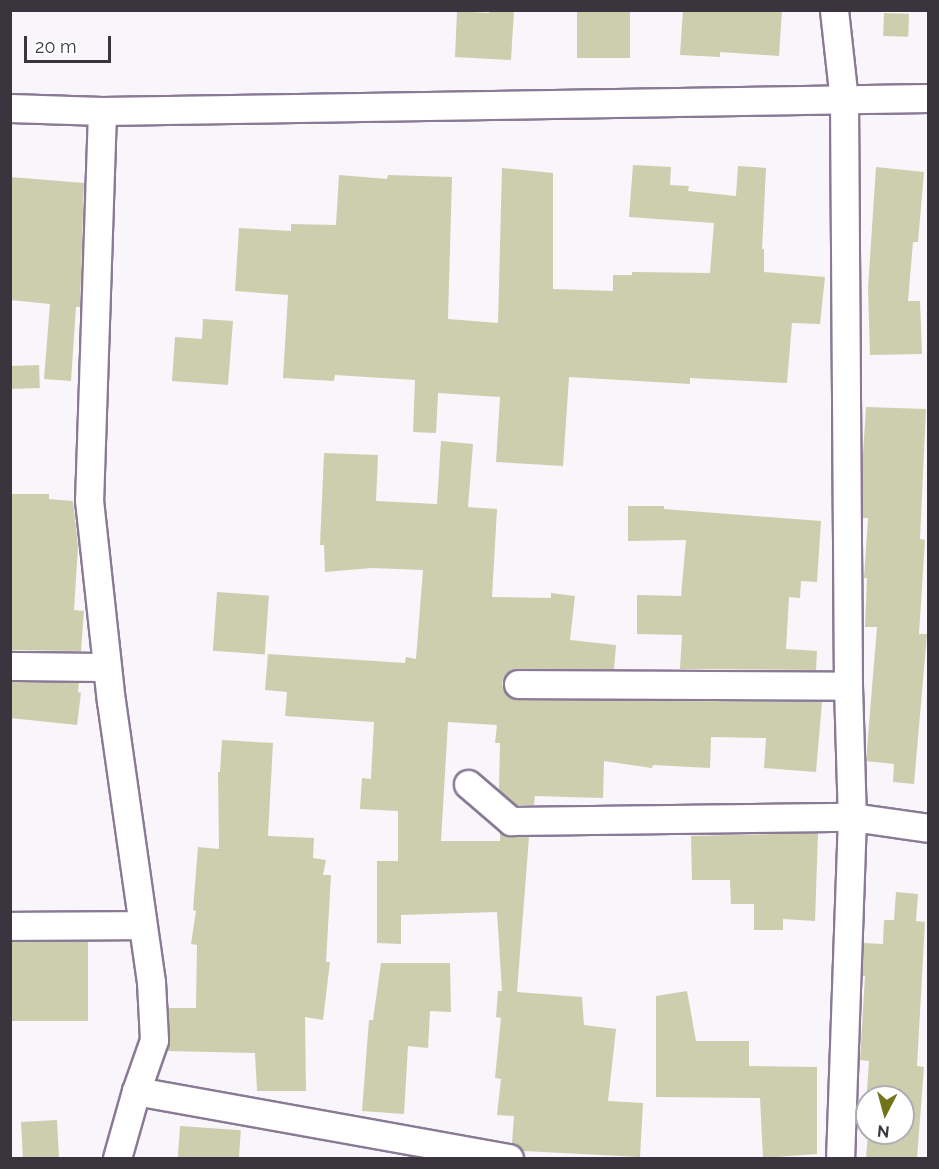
<!DOCTYPE html>
<style>
body{margin:0}
#map{position:relative;width:939px;height:1169px;overflow:hidden;background:#f8f5fb;font-family:Raleway,sans-serif}
div>[style]{position:absolute}
.building>*{inset:0;background:#ccceae;transform-origin:0 0}
.roads{filter:drop-shadow(2px 0 #8a7a95) drop-shadow(-2px 0 #8a7a95) drop-shadow(0 2px #8a7a95) drop-shadow(0 -2px #8a7a95)}
.minor>*{height:27px;margin:-13.5px;padding:0 13.5px;transform-origin:13.5px;border-radius:13.5px;background:#fff}
span{translate:-50% -50%;white-space:nowrap;text-align:center;line-height:1.15;-webkit-text-stroke:4.5px #fff;paint-order:stroke}
.frame{position:absolute;inset:0;border:12px solid #3a343f;pointer-events:none}
.north{position:absolute;left:855px;top:1085px;width:60px;height:60px;box-sizing:border-box;background:#fff;border:2px solid #b0aeb2;border-radius:50%;rotate:186deg;font-size:16px;font-weight:700;line-height:24px;text-align:center;color:#3a343f}
.north::after{content:'';display:block;margin:auto;width:21px;height:27px;background:#737419;clip-path:polygon(50% 0,100% 100%,50% 72%,0 100%)}
.scale{position:absolute;left:24px;top:36px;width:87px;height:27px;box-sizing:border-box;border:3px solid #3a343f;border-top:0;padding-left:8px;font-size:18px;line-height:21px;white-space:nowrap;color:#3a343f;-webkit-text-stroke:4px #fff;paint-order:stroke}
</style>
<div id="map">
<div class="building">
<i style="clip-path:polygon(490px 10px,514px 10px,511px 60px,455px 57px,457px 11px,489px 13px)"></i>
<i style="left:577px;top:10px;width:53px;height:48px"></i>
<i style="clip-path:polygon(683px 10px,782px 10px,779px 56px,720px 52px,720px 57px,680px 55px)"></i>
<i style="left:884px;top:13px;width:25px;height:23px;rotate:2deg"></i>
<i style="clip-path:polygon(633px 165px,671px 167px,670px 185px,689px 186px,688px 191px,736px 196px,738px 166px,766px 168px,762px 249px,764px 249px,764px 272px,825px 277px,820px 324px,792px 323px,787px 383px,690px 378px,690px 384px,569px 377px,563px 466px,496px 462px,500px 397px,438px 393px,436px 433px,413px 432px,415px 380px,335px 375px,334px 381px,283px 378px,288px 295px,235px 291px,239px 228px,291px 231px,291px 224px,336px 225px,339px 175px,387px 179px,388px 175px,452px 177px,448px 319px,498px 323px,502px 168px,553px 173px,553px 289px,613px 291px,613px 275px,632px 275px,632px 272px,710px 273px,714px 223px,629px 217px)"></i>
<i style="clip-path:polygon(876px 167px,924px 172px,918px 242px,913px 242px,908px 301px,920px 301px,922px 354px,870px 355px,868px 288px)"></i>
<i style="clip-path:polygon(10px 177px,84px 183px,80px 307px,76px 307px,71px 381px,44px 379px,50px 304px,10px 300px)"></i>
<i style="clip-path:polygon(203px 319px,233px 321px,228px 385px,172px 381px,175px 337px,202px 339px)"></i>
<i style="left:39px;top:365px;width:23px;height:29px;rotate:88deg"></i>
<i style="clip-path:polygon(866px 407px,926px 409px,920px 539px,925px 540px,919px 634px,927px 634px,914px 784px,893px 782px,894px 764px,866px 761px,877px 627px,865px 627px,867px 578px,864px 578px,868px 518px,863px 518px,862px 469px)"></i>
<i style="clip-path:polygon(441px 441px,473px 444px,468px 507px,497px 509px,492px 597px,551px 598px,551px 593px,575px 596px,570px 640px,616px 645px,614px 669px,511px 670px,505px 676px,502px 683px,504px 691px,510px 697px,518px 700px,822px 702px,816px 772px,764px 768px,766px 738px,711px 737px,710px 768px,653px 765px,652px 768px,604px 761px,603px 798px,535px 796px,534px 805px,517px 805px,499px 790px,500px 743px,495px 743px,497px 725px,448px 722px,441px 841px,500px 841px,500px 833px,511px 837px,529px 837px,517px 992px,582px 997px,584px 1025px,616px 1029px,608px 1101px,643px 1103px,640px 1157px,523px 1151px,512px 1143px,514px 1116px,497px 1115px,501px 1079px,495px 1078px,501px 1018px,496px 1017px,498px 991px,502px 991px,497px 912px,401px 915px,401px 944px,377px 943px,377px 861px,398px 861px,398px 811px,360px 809px,362px 778px,371px 779px,374px 722px,285px 716px,287px 692px,265px 690px,268px 654px,405px 663px,406px 657px,416px 659px,423px 570px,372px 568px,325px 572px,324px 545px,320px 545px,324px 453px,378px 455px,376px 501px,437px 504px)"></i>
<i style="clip-path:polygon(10px 494px,49px 494px,49px 499px,73px 501px,78px 547px,74px 610px,84px 611px,81px 651px,10px 650px)"></i>
<i style="clip-path:polygon(628px 506px,664px 506px,664px 509px,821px 521px,817px 582px,801px 581px,800px 598px,789px 597px,786px 649px,817px 651px,816px 670px,680px 669px,682px 635px,637px 634px,637px 595px,681px 596px,686px 540px,628px 541px)"></i>
<i style="left:217px;top:592px;width:52px;height:59px;rotate:4deg"></i>
<i style="clip-path:polygon(10px 682px,79px 682px,78px 692px,81px 693px,77px 725px,10px 718px)"></i>
<i style="clip-path:polygon(222px 740px,273px 743px,268px 836px,314px 838px,313px 858px,326px 860px,323px 875px,331px 875px,326px 962px,330px 962px,323px 1020px,305px 1017px,306px 1091px,257px 1091px,255px 1053px,168px 1051px,169px 1008px,196px 1008px,197px 945px,191px 944px,196px 911px,193px 910px,198px 847px,219px 849px,218px 772px,220px 772px)"></i>
<i style="clip-path:polygon(818px 833px,815px 921px,783px 919px,783px 930px,754px 930px,754px 904px,731px 904px,730px 880px,692px 880px,691px 836px)"></i>
<i style="clip-path:polygon(896px 892px,918px 894px,916px 921px,925px 922px,917px 1066px,924px 1067px,917px 1158px,866px 1158px,868px 1133px,903px 1133px,903px 1097px,867px 1097px,865px 1121px,869px 1061px,860px 1060px,865px 976px,862px 976px,863px 943px,883px 944px,884px 920px,894px 920px)"></i>
<i style="left:88px;top:941px;width:80px;height:78px;rotate:90deg"></i>
<i style="clip-path:polygon(381px 963px,450px 963px,451px 1012px,430px 1011px,428px 1048px,408px 1046px,404px 1114px,362px 1111px,369px 1020px,373px 1020px)"></i>
<i style="clip-path:polygon(687px 991px,696px 1041px,749px 1041px,749px 1066px,817px 1067px,817px 1154px,763px 1158px,760px 1098px,656px 1097px,656px 996px)"></i>
<i style="left:57px;top:1120px;width:38px;height:36px;rotate:87deg"></i>
<i style="left:180px;top:1126px;width:61px;height:32px;rotate:4deg"></i>
</div>
<div class="roads">
<div class="minor">
<i style="left:834px;top:10px;width:92px;rotate:83.7deg"></i>
<i style="left:844px;top:101px;width:585px;rotate:89.61deg"></i>
<i style="left:848px;top:686px;width:131px;rotate:88.3deg"></i>
<i style="left:852px;top:817px;width:341px;rotate:92deg"></i>
<i style="left:10px;top:108px;width:92px;rotate:1.9deg"></i>
<i style="left:102px;top:111px;width:826px;rotate:-0.9deg"></i>
<i style="left:102px;top:111px;width:389px;rotate:91.9deg"></i>
<i style="left:89px;top:500px;width:202px;rotate:83.8deg"></i>
<i style="left:111px;top:701px;width:284px;rotate:81.9deg"></i>
<i style="left:151px;top:982px;width:58px;rotate:87deg"></i>
<i style="left:154px;top:1040px;width:54px;rotate:109.4deg"></i>
<i style="left:136px;top:1091px;width:70px;rotate:105.8deg"></i>
<i style="left:10px;top:666px;width:97px;rotate:0.6deg"></i>
<i style="left:518px;top:684px;width:330px;rotate:0.3deg"></i>
<i style="left:468px;top:784px;width:57px;rotate:40.7deg"></i>
<i style="left:511px;top:821px;width:341px;rotate:-0.7deg"></i>
<i style="left:852px;top:817px;width:77px;rotate:8.2deg"></i>
<i style="left:10px;top:926px;width:132px;rotate:-0.4deg"></i>
<i style="left:136px;top:1091px;width:379px;rotate:10.2deg"></i>
</div>
</div>
<div class="frame"></div>
<div class="north">N</div>
<div class="scale">20 m</div>
</div>
